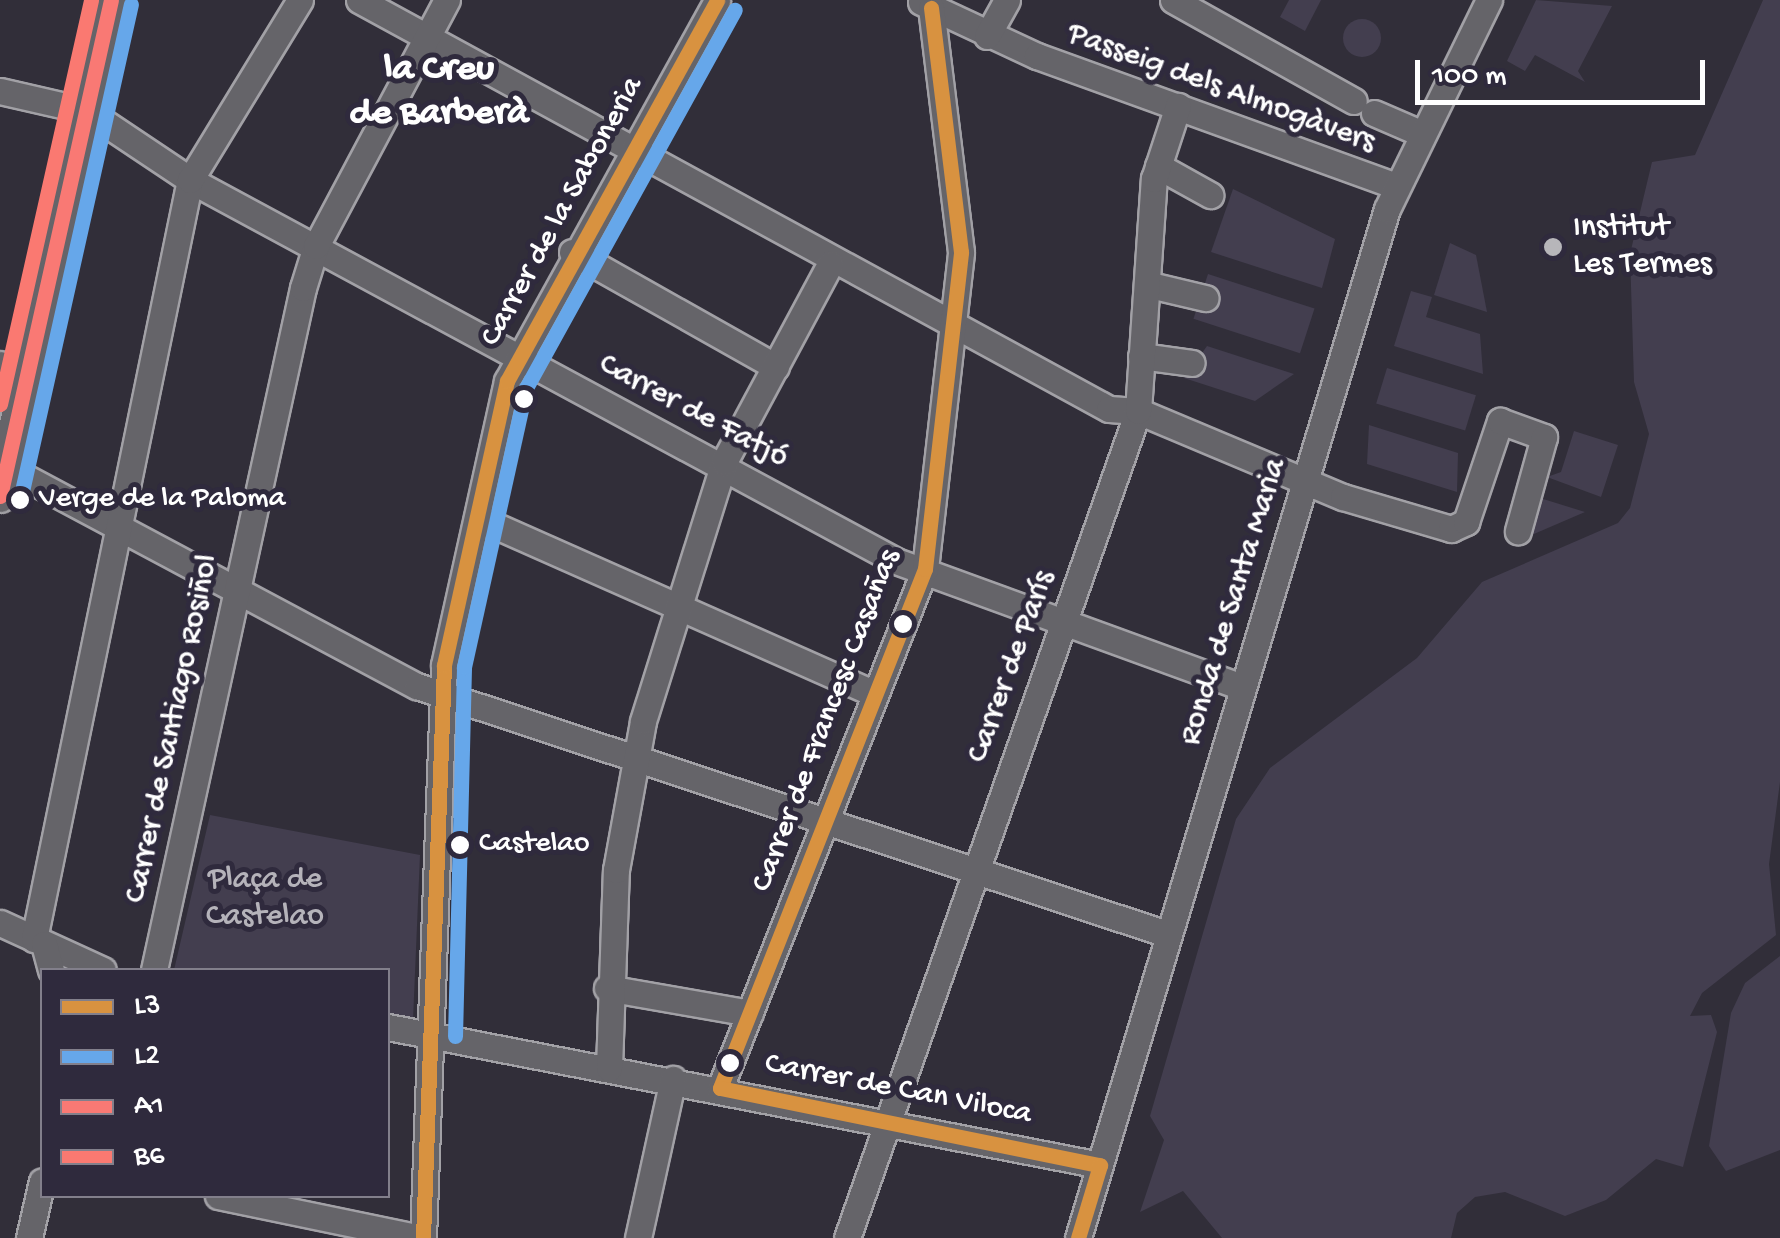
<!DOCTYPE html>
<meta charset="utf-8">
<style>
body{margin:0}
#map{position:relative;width:1780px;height:1238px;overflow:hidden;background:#312e39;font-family:"Gochi Hand",sans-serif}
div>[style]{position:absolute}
.green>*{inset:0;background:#433e4f;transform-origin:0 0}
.round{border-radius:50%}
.roads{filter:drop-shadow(2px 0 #a2a1a6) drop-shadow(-2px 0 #a2a1a6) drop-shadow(0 2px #a2a1a6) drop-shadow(0 -2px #a2a1a6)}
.minor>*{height:25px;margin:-12.5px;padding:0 12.5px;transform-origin:12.5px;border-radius:12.5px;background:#656469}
.major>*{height:32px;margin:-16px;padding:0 16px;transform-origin:16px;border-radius:16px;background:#656469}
.bus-1>*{height:15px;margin:-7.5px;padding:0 7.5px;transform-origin:7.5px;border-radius:7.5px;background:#d89240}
.bus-2>*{height:15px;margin:-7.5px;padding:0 7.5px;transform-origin:7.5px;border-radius:7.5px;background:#66a7ea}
.bus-3>*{height:15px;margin:-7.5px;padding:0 7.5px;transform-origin:7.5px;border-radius:7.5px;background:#f97974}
.bus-4>*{height:15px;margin:-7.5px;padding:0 7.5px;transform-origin:7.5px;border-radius:7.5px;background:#fa7971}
.dots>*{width:28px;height:28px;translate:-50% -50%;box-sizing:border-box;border:5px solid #2f2a3d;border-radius:50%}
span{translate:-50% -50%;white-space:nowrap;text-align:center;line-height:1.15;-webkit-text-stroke:10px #2f2a3d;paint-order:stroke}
.bus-label{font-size:30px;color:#fff}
.left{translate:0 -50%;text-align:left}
.street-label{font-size:32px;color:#fff}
.poi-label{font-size:32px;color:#fff}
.park-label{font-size:32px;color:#b5b3ba}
.quarter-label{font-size:38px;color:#fff;font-weight:700}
.legend{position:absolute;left:40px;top:968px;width:350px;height:230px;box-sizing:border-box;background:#2f2a3d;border:2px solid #827f8b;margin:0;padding:12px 18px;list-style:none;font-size:30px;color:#fff}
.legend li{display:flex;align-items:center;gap:20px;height:50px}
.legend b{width:50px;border:2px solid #827f8b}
.scale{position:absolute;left:1415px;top:60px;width:290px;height:45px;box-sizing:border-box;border:5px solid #fff;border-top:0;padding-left:12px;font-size:30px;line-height:35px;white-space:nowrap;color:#fff;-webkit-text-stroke:8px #2f2a3d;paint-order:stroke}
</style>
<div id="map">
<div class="green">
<i style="clip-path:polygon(1289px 0,1321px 0,1305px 31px,1280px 17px)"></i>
<i style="clip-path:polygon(1536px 0,1612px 6px,1578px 71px,1585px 82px,1535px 55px,1525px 71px,1507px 61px)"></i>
<i style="clip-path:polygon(1763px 0,1780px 0,1780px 782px,1769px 864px,1776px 935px,1702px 993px,1690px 1016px,1711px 1015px,1717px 1032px,1683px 1167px,1656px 1159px,1606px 1200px,1565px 1216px,1505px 1192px,1475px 1197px,1457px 1213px,1451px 1238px,1222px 1238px,1183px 1191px,1140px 1212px,1164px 1140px,1150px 1116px,1236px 819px,1270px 768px,1417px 658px,1482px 582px,1618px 523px,1630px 508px,1649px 434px,1634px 382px,1630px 254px,1652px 162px,1695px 155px)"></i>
<i class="round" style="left:1343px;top:19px;width:38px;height:38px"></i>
<i style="clip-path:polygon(1233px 189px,1335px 239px,1322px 288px,1211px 252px)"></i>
<i style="clip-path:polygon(1450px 243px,1476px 255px,1487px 312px,1434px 295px)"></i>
<i style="left:1208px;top:274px;width:112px;height:47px;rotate:18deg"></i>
<i style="clip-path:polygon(1411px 291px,1432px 297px,1426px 317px,1480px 334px,1483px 374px,1394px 346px)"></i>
<i style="clip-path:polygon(1207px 346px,1294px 374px,1255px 401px,1184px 378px)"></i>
<i style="left:1387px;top:368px;width:93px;height:37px;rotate:17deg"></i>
<i style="clip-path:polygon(1369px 425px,1458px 453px,1457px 492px,1367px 464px)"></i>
<i style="clip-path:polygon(1574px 431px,1618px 445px,1601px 497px,1547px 477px,1561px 472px)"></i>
<i style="clip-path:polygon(1540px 498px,1585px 512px,1522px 539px)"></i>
<i style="clip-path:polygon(210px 815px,420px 855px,413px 1020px,388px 1015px,388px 970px,174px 970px)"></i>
<i style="clip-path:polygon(1780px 956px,1780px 1150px,1726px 1171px,1709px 1146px,1731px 1013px,1745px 983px)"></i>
</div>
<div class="roads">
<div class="minor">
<i style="left:359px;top:0;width:854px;rotate:28.61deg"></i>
<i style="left:1109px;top:409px;width:29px;rotate:4deg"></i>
<i style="left:1138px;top:411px;width:222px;rotate:22.8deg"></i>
<i style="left:1343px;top:497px;width:113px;rotate:16.5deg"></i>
<i style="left:1451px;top:529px;width:17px;rotate:-25deg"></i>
<i style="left:1466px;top:522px;width:107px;rotate:-71.4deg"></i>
<i style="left:1500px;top:421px;width:47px;rotate:20deg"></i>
<i style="left:1544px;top:437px;width:98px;rotate:105.5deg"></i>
<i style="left:1173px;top:0;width:207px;rotate:29.2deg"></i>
<i style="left:921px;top:2px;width:128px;rotate:25deg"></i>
<i style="left:1037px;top:56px;width:382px;rotate:19.9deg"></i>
<i style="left:987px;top:36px;width:41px;rotate:-60.9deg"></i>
<i style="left:0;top:91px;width:89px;rotate:12.9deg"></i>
<i style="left:87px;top:111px;width:124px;rotate:33.8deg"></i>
<i style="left:190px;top:180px;width:802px;rotate:28.35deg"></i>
<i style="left:896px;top:561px;width:368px;rotate:20deg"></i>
<i style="left:1374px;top:113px;width:48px;rotate:23.4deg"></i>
<i style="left:1158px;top:166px;width:60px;rotate:29.1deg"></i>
<i style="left:572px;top:252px;width:234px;rotate:29.4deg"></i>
<i style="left:1150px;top:285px;width:57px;rotate:13.3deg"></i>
<i style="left:1141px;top:356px;width:51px;rotate:7.8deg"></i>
<i style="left:0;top:364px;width:28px;rotate:15deg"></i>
<i style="left:6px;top:467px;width:466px;rotate:28.1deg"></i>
<i style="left:417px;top:686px;width:790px;rotate:18.3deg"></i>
<i style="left:478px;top:518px;width:434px;rotate:23.9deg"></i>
<i style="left:0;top:923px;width:113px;rotate:24.5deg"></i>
<i style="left:34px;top:939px;width:775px;rotate:-78.39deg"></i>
<i style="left:190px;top:180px;width:211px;rotate:-58.6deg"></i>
<i style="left:44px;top:944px;width:27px;rotate:75deg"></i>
<i style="left:154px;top:970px;width:698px;rotate:-77.68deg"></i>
<i style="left:303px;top:288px;width:44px;rotate:-72.8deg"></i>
<i style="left:316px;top:246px;width:279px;rotate:-62deg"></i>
<i style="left:607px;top:988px;width:145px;rotate:9.9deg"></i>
<i style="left:388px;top:1027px;width:725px;rotate:10.97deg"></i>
<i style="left:609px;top:1068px;width:198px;rotate:-88deg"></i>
<i style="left:616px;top:870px;width:151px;rotate:-79.7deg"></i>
<i style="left:643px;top:721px;width:271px;rotate:-72.6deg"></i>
<i style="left:724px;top:462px;width:225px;rotate:-61.8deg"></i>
<i style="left:720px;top:1088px;width:558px;rotate:-68.45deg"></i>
<i style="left:925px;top:569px;width:319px;rotate:-83.5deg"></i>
<i style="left:961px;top:252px;width:246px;rotate:-97deg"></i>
<i style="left:218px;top:1196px;width:207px;rotate:11.7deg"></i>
<i style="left:29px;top:1238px;width:58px;rotate:-77.2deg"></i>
<i style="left:423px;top:1238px;width:573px;rotate:-87.9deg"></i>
<i style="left:444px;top:665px;width:291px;rotate:-77.5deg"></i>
<i style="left:507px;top:381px;width:435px;rotate:-61.1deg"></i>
<i style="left:638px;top:1238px;width:163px;rotate:-77.6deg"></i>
<i style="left:847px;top:1238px;width:877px;rotate:-70.61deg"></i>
<i style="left:1138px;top:411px;width:233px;rotate:-86.1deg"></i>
<i style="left:1154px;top:179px;width:77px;rotate:-71.8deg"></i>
<i style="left:1078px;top:1238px;width:1074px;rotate:-73.29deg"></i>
<i style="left:1387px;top:209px;width:233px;rotate:-64deg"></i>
</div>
<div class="major">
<i style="left:0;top:496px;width:508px;rotate:-77.39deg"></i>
</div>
</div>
<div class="bus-1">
<i style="left:720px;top:1088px;width:558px;rotate:-68.45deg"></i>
<i style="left:925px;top:569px;width:319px;rotate:-83.5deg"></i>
<i style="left:961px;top:252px;width:246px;rotate:-97deg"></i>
<i style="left:720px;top:1088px;width:388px;rotate:11.5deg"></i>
<i style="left:423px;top:1238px;width:573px;rotate:-87.9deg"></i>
<i style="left:444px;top:665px;width:291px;rotate:-77.5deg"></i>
<i style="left:507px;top:381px;width:435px;rotate:-61.1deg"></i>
<i style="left:1078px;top:1238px;width:76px;rotate:-73.2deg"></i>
</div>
<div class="bus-2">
<i style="left:20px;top:500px;width:508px;rotate:-77.39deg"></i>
<i style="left:455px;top:1036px;width:369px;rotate:-88.6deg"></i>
<i style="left:464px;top:667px;width:286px;rotate:-77.5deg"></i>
<i style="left:526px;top:388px;width:432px;rotate:-61.1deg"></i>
</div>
<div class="bus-3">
<i style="left:0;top:496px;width:508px;rotate:-77.39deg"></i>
</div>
<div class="bus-4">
<i style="left:0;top:404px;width:414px;rotate:-77.3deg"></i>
</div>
<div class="dots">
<i style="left:1553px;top:247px;background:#b7b6ba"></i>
<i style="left:524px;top:399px;background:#fff"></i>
<i style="left:20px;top:500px;background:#fff"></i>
<i style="left:903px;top:624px;background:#fff"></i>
<i style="left:460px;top:845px;background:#fff"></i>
<i style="left:730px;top:1063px;background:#fff"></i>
</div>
<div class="bus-label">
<span class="left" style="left:39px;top:500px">Verge de la Paloma</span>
<span class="left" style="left:479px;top:845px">Castelao</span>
</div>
<div class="street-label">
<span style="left:1221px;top:89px;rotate:20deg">Passeig dels Almogàvers</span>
<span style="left:563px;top:212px;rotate:-61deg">Carrer de la Saboneria</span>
<span style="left:693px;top:412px;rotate:28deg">Carrer de Fatjó</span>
<span style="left:1234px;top:602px;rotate:-73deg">Ronda de Santa Maria</span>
<span style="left:1012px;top:667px;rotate:-70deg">Carrer de París</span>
<span style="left:827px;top:721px;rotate:-69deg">Carrer de Francesc Casañas</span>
<span style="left:173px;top:729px;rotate:-78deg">Carrer de Santiago Rosiñol</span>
<span style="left:898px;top:1090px;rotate:11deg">Carrer de Can Viloca</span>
</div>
<div class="poi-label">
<span class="left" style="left:1573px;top:247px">Institut<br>Les Termes</span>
</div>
<div class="park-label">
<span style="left:265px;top:899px">Plaça de<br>Castelao</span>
</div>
<div class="quarter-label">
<span style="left:439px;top:93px">la Creu<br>de Barberà</span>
</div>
<ul class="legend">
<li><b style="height:12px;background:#d89240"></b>L3</li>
<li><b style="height:12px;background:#66a7ea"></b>L2</li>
<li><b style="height:12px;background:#f97974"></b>A1</li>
<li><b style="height:12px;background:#fa7971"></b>B6</li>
</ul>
<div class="scale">100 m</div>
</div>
